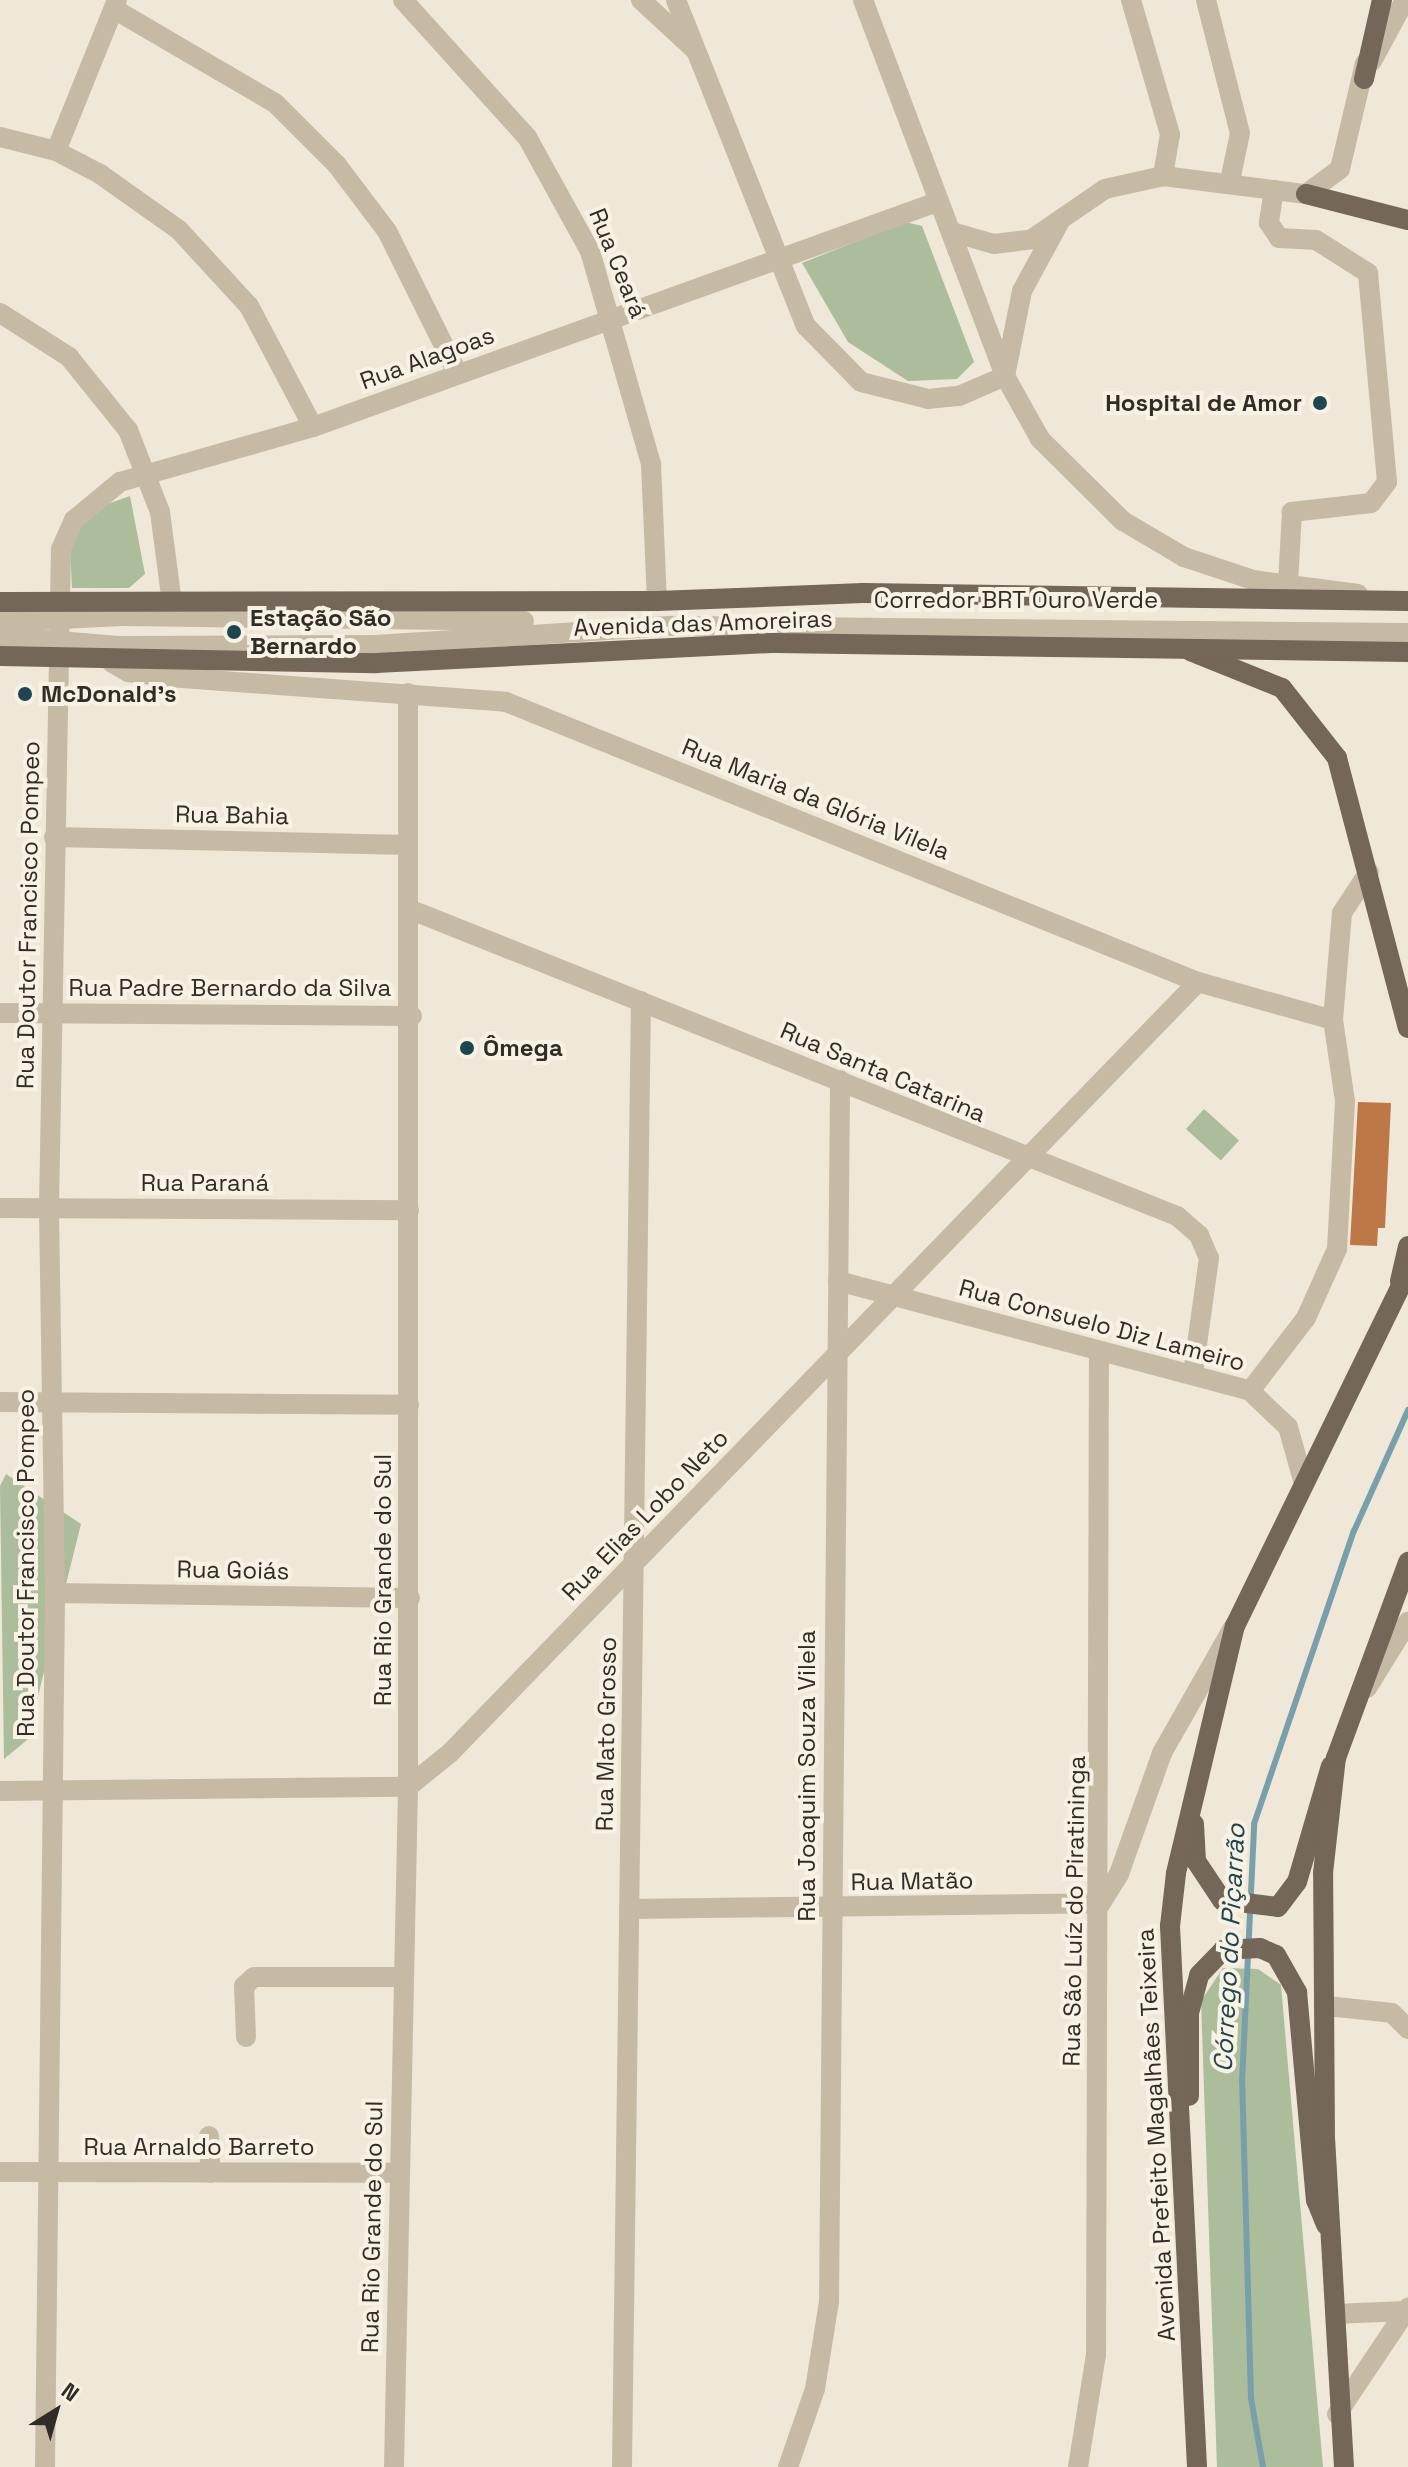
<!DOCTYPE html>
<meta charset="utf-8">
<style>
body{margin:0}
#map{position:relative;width:1408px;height:2467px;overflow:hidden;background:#efe8d8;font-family:"Space Grotesk",sans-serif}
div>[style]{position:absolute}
.green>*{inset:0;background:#abbd9a;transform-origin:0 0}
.stream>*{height:6px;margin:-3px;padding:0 3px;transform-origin:3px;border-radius:3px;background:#79a0aa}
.building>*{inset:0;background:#be7847}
.minor>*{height:20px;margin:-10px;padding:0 10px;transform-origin:10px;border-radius:10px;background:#c6baa5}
.major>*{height:20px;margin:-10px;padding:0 10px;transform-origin:10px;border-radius:10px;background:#746658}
.dots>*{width:22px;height:22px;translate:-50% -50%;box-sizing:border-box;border:4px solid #f7f2e4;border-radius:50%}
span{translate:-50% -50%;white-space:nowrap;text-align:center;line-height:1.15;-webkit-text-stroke:8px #f7f2e4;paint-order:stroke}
.street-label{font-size:24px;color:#322c26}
.poi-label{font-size:24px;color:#322c26;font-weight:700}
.right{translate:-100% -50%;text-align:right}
.left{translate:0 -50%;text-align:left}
.water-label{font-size:26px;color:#1e4551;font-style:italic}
.north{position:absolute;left:16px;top:2371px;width:80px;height:80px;-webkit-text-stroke:6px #f7f2e4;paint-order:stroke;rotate:37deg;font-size:22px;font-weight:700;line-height:32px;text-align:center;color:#322c26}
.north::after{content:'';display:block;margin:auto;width:28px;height:36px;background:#322c26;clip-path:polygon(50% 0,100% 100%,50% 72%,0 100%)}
</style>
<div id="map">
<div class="green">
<i style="clip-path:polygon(905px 222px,922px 226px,974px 362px,957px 379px,908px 381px,848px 342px,802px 263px)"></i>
<i style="clip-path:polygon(130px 496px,145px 574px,129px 588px,72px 588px,70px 549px,79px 527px,102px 506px)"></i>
<i style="left:1204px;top:1109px;width:47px;height:27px;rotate:42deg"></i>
<i style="clip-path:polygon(6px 1474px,81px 1524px,27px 1740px,4px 1759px,0 1486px)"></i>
<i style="clip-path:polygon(1223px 1968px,1258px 1969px,1281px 1985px,1323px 2467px,1217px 2467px,1201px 2001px)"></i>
</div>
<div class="stream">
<i style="left:1263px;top:2467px;width:70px;rotate:-99.9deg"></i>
<i style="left:1251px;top:2398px;width:315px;rotate:-91.6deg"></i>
<i style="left:1242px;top:2083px;width:259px;rotate:-87.3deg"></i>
<i style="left:1254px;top:1824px;width:310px;rotate:-71.2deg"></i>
<i style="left:1354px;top:1531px;width:133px;rotate:-65.9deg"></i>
</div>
<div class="building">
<i style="clip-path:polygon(1358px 1102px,1391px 1103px,1385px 1228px,1378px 1228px,1377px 1246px,1350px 1245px)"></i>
</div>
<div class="minor">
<i style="left:403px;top:0;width:185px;rotate:47.9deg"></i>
<i style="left:527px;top:137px;width:130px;rotate:61.1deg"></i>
<i style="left:590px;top:251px;width:222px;rotate:74deg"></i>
<i style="left:651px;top:464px;width:137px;rotate:87.5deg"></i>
<i style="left:641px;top:0;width:74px;rotate:42.8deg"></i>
<i style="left:676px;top:0;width:351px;rotate:68.3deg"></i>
<i style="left:806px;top:326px;width:78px;rotate:45.5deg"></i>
<i style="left:861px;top:382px;width:69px;rotate:14.2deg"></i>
<i style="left:928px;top:399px;width:31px;rotate:-6deg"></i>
<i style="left:959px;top:396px;width:50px;rotate:-23.5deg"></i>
<i style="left:1005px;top:376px;width:87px;rotate:-78.7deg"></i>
<i style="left:1022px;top:291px;width:80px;rotate:-61.5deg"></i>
<i style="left:863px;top:0;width:402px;rotate:69.3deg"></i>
<i style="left:1005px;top:376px;width:72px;rotate:60.9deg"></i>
<i style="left:1040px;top:439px;width:117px;rotate:44.7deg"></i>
<i style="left:1123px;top:521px;width:71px;rotate:30.5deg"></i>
<i style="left:1184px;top:557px;width:73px;rotate:18.4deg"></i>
<i style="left:1253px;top:580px;width:106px;rotate:7.6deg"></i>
<i style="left:1131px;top:0;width:140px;rotate:73.8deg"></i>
<i style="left:1170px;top:134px;width:43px;rotate:99.5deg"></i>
<i style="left:1206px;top:0;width:137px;rotate:75.7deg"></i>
<i style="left:1240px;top:133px;width:49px;rotate:101.8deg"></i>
<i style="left:114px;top:9px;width:186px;rotate:30.3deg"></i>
<i style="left:275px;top:103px;width:88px;rotate:45deg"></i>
<i style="left:337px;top:165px;width:83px;rotate:52.9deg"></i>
<i style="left:387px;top:231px;width:160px;rotate:63.6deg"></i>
<i style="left:1372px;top:61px;width:69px;rotate:-61.6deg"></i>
<i style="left:0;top:137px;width:58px;rotate:14deg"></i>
<i style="left:56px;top:151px;width:50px;rotate:27.6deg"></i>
<i style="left:100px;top:174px;width:97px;rotate:35.3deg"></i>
<i style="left:179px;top:230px;width:103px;rotate:47.4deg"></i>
<i style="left:249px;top:306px;width:137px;rotate:62.1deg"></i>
<i style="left:56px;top:151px;width:163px;rotate:-68deg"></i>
<i style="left:1274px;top:190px;width:33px;rotate:99deg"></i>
<i style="left:1269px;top:223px;width:18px;rotate:56deg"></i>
<i style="left:1279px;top:238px;width:37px;rotate:3deg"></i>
<i style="left:1316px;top:240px;width:62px;rotate:32.4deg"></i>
<i style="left:1368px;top:273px;width:210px;rotate:84.8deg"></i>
<i style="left:1387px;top:482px;width:26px;rotate:127deg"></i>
<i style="left:1371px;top:503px;width:80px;rotate:173.5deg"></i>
<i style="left:1292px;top:512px;width:71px;rotate:93.2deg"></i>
<i style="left:952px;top:232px;width:44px;rotate:15.9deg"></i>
<i style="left:994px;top:244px;width:38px;rotate:-7deg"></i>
<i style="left:1032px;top:239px;width:88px;rotate:-34.4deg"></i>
<i style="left:1105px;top:189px;width:59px;rotate:-12.6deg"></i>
<i style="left:1163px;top:176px;width:144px;rotate:7.2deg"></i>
<i style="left:1306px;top:194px;width:42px;rotate:-36.3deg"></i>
<i style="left:1340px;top:169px;width:109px;rotate:-76.7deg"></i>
<i style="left:0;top:313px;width:82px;rotate:32.5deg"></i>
<i style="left:69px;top:357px;width:94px;rotate:51.1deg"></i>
<i style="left:128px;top:430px;width:88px;rotate:68.7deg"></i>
<i style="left:160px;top:512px;width:92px;rotate:82.5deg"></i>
<i style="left:0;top:622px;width:123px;rotate:-2.8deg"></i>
<i style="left:123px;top:616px;width:401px;rotate:0.7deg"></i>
<i style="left:0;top:636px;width:118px;rotate:4.8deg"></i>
<i style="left:118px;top:646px;width:258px;rotate:-0.2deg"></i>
<i style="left:376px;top:645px;width:297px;rotate:-3.7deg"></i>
<i style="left:672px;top:626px;width:736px;rotate:0.54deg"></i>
<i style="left:111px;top:662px;width:20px;rotate:30deg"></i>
<i style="left:128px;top:672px;width:40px;rotate:7.1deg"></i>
<i style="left:168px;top:677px;width:339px;rotate:4.2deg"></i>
<i style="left:506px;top:702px;width:747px;rotate:22.03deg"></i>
<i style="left:1198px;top:982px;width:140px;rotate:15.7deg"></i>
<i style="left:54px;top:837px;width:354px;rotate:1.3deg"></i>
<i style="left:409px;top:909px;width:827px;rotate:21.79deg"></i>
<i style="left:1177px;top:1216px;width:29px;rotate:41deg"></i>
<i style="left:1199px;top:1235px;width:25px;rotate:67deg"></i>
<i style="left:1209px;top:1258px;width:117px;rotate:97.9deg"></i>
<i style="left:0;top:1013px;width:412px;rotate:0.4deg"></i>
<i style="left:0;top:1208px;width:409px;rotate:0.3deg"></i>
<i style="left:838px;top:1281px;width:426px;rotate:14.9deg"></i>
<i style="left:1250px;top:1391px;width:92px;rotate:-52.5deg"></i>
<i style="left:1306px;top:1318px;width:76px;rotate:-65.8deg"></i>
<i style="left:1337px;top:1249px;width:148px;rotate:-86.9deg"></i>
<i style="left:1345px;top:1101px;width:82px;rotate:-98.4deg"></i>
<i style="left:1333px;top:1020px;width:107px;rotate:-85.2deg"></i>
<i style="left:1342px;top:913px;width:49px;rotate:-56.6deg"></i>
<i style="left:1250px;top:1391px;width:52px;rotate:43.5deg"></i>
<i style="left:1288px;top:1427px;width:55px;rotate:74.2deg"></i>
<i style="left:0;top:1402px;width:409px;rotate:0.4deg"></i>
<i style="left:55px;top:1593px;width:355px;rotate:0.8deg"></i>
<i style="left:1367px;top:1688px;width:78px;rotate:-58.2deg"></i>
<i style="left:0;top:1791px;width:408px;rotate:-0.6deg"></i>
<i style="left:408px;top:1787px;width:54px;rotate:-39deg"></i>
<i style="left:450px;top:1753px;width:1074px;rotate:-45.87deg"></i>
<i style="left:1101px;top:1903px;width:34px;rotate:-58deg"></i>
<i style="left:1119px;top:1874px;width:128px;rotate:-70.4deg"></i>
<i style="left:1162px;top:1753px;width:144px;rotate:-60.4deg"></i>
<i style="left:629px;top:1909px;width:472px;rotate:-0.7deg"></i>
<i style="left:1327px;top:2006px;width:65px;rotate:6.1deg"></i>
<i style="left:1392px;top:2013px;width:23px;rotate:45deg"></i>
<i style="left:246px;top:2037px;width:51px;rotate:-92.2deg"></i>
<i style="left:244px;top:1986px;width:13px;rotate:-42deg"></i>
<i style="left:254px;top:1977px;width:149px"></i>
<i style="left:209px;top:2136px;width:37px;rotate:88deg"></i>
<i style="left:0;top:2172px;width:398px;rotate:0.1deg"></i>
<i style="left:1335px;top:2314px;width:70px;rotate:-2.5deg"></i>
<i style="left:1337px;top:2414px;width:128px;rotate:-56.2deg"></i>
<i style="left:45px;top:2467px;width:874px;rotate:-89.34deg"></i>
<i style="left:55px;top:1593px;width:385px;rotate:-90.9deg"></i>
<i style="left:49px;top:1208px;width:659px;rotate:-88.96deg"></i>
<i style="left:61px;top:549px;width:32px;rotate:-66deg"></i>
<i style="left:74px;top:520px;width:60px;rotate:-39.6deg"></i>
<i style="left:120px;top:482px;width:201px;rotate:-15.9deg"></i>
<i style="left:313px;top:427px;width:663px;rotate:-19.83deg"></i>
<i style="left:394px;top:2467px;width:680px;rotate:-88.82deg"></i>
<i style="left:408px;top:1787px;width:1094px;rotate:-90deg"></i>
<i style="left:622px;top:2467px;width:1466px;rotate:-89.26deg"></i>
<i style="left:788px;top:2467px;width:83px;rotate:-70.9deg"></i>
<i style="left:815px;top:2389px;width:88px;rotate:-80.9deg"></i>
<i style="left:829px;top:2302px;width:1222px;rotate:-89.48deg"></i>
<i style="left:1078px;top:2467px;width:113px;rotate:-80.9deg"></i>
<i style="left:1096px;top:2355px;width:1002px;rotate:-89.83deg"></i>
</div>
<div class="major">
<i style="left:1364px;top:79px;width:81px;rotate:-77.2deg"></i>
<i style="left:1306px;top:194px;width:105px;rotate:14.3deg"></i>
<i style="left:0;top:602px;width:657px;rotate:-0.09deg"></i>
<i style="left:657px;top:601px;width:206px;rotate:-2.2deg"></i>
<i style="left:863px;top:593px;width:545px;rotate:0.84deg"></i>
<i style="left:1190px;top:651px;width:99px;rotate:21.9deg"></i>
<i style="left:1282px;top:688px;width:89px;rotate:51.8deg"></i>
<i style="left:1337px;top:758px;width:279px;rotate:75.3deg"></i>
<i style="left:0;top:656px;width:376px;rotate:1.1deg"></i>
<i style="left:376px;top:663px;width:400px;rotate:-2.9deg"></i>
<i style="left:775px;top:643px;width:633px;rotate:0.81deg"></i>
<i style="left:1400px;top:1281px;width:36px;rotate:-77deg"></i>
<i style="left:1194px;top:1824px;width:37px;rotate:87deg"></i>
<i style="left:1196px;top:1861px;width:47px;rotate:56.3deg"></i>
<i style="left:1222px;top:1900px;width:56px;rotate:7.1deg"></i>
<i style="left:1278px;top:1907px;width:31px;rotate:-53deg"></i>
<i style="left:1297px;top:1882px;width:121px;rotate:-73.7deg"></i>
<i style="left:1189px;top:2096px;width:83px;rotate:-90deg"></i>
<i style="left:1189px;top:2013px;width:39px;rotate:-75deg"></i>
<i style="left:1199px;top:1975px;width:35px;rotate:-46deg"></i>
<i style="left:1223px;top:1950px;width:37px;rotate:-3deg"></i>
<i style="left:1260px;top:1948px;width:17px;rotate:24deg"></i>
<i style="left:1276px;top:1955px;width:43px;rotate:60.4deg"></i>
<i style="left:1297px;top:1992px;width:209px;rotate:84.8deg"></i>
<i style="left:1316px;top:2200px;width:27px;rotate:68deg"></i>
<i style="left:1197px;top:2467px;width:542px;rotate:-92.86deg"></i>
<i style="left:1170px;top:1926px;width:53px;rotate:-83.5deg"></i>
<i style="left:1176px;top:1873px;width:254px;rotate:-76.6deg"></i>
<i style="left:1235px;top:1626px;width:394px;rotate:-64deg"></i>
<i style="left:1344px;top:2467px;width:327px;rotate:-93.3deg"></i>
<i style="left:1325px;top:2141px;width:268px;rotate:-90.4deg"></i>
<i style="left:1323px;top:1873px;width:116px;rotate:-83.6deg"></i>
<i style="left:1336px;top:1758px;width:209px;rotate:-69.8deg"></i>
</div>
<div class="dots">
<i style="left:1320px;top:403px;background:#1e4551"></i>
<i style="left:234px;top:632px;background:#1e4551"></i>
<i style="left:25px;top:694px;background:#1e4551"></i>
<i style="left:467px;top:1048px;background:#1e4551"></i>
</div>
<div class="street-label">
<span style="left:618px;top:263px;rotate:68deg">Rua Ceará</span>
<span style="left:427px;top:358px;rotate:-20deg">Rua Alagoas</span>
<span style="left:1016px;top:600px">Corredor BRT Ouro Verde</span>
<span style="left:703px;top:623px;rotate:-2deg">Avenida das Amoreiras</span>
<span style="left:816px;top:799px;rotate:22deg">Rua Maria da Glória Vilela</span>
<span style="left:232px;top:815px;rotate:1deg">Rua Bahia</span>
<span style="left:28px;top:915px;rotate:-89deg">Rua Doutor Francisco Pompeo</span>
<span style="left:230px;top:988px">Rua Padre Bernardo da Silva</span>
<span style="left:883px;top:1072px;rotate:23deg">Rua Santa Catarina</span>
<span style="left:205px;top:1183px">Rua Paraná</span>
<span style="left:1102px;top:1325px;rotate:15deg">Rua Consuelo Diz Lameiro</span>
<span style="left:645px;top:1515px;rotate:-46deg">Rua Elias Lobo Neto</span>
<span style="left:26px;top:1563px;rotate:-90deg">Rua Doutor Francisco Pompeo</span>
<span style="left:233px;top:1570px;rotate:1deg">Rua Goiás</span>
<span style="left:383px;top:1580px;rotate:-90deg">Rua Rio Grande do Sul</span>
<span style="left:606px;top:1734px;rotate:-89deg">Rua Mato Grosso</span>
<span style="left:807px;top:1776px;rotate:-90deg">Rua Joaquim Souza Vilela</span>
<span style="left:912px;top:1881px;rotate:-1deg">Rua Matão</span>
<span style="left:1074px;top:1911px;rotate:-89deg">Rua São Luíz do Piratininga</span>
<span style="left:1156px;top:2135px;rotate:-93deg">Avenida Prefeito Magalhães Teixeira</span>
<span style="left:199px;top:2147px">Rua Arnaldo Barreto</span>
<span style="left:372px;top:2227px;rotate:-89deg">Rua Rio Grande do Sul</span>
</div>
<div class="poi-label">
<span class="right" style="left:1302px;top:403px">Hospital de Amor</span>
<span class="left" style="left:250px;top:632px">Estação São<br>Bernardo</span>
<span class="left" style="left:41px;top:694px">McDonald's</span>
<span class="left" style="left:483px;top:1048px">Ômega</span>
</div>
<div class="water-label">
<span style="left:1230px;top:1948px;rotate:-87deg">Córrego do Piçarrão</span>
</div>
<div class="north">N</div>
</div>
